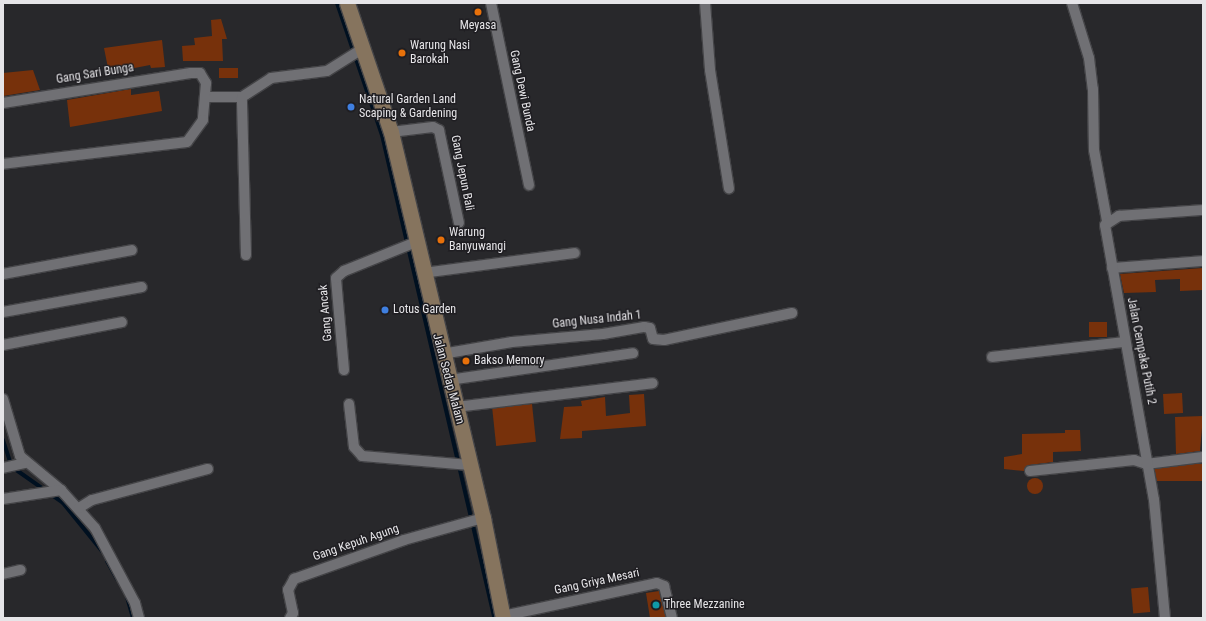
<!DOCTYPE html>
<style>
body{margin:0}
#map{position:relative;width:1206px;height:621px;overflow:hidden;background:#28282b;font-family:"Roboto Condensed",sans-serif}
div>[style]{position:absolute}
.stream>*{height:4px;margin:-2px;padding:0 2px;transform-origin:2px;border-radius:2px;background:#001020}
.building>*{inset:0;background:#77310b;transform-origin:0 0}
.round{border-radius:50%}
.roads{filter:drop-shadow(1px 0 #444447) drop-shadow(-1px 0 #444447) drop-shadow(0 1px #444447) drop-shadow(0 -1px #444447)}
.street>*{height:10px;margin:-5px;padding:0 5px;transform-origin:5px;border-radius:5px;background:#707074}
.secondary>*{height:15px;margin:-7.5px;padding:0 7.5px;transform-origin:7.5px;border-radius:7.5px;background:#86745e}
.dots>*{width:11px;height:11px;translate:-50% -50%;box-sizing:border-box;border:2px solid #1f1e22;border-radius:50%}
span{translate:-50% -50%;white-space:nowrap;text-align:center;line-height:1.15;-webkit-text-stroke:3px #1f1e22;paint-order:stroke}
.poi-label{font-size:12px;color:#e6e5e8}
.left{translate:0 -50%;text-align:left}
.street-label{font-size:12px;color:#e6e5e8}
.frame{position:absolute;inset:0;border:4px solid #e6e5e8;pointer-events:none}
</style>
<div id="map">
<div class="stream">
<i style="left:337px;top:3px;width:139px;rotate:71.2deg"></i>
<i style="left:382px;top:135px;width:496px;rotate:76.9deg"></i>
<i style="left:3px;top:440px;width:28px;rotate:72deg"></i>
<i style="left:12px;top:467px;width:62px;rotate:35.2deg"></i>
<i style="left:63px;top:503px;width:62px;rotate:50.9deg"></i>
<i style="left:107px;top:561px;width:21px;rotate:61deg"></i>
<i style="left:127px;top:597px;width:22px;rotate:74deg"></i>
</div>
<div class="building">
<i style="clip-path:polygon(221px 19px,227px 39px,222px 39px,223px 61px,183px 61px,182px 46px,195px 45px,194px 38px,212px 36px,211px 20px)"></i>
<i style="clip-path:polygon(162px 40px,165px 67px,151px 68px,150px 65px,109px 73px,104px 48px)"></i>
<i style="left:238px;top:68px;width:10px;height:19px;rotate:90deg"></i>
<i style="clip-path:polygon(33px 70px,40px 90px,3px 96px,3px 73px)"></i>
<i style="clip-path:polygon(131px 89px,131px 95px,159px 91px,162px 111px,70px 127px,67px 100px)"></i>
<i style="clip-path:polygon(1203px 268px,1203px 290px,1180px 291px,1180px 279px,1155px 280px,1156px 292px,1124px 293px,1120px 274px)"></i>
<i style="left:1107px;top:322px;width:15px;height:18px;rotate:90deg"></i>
<i style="left:1182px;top:393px;width:20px;height:19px;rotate:87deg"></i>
<i style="clip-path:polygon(644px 394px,646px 426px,582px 431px,582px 438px,560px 439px,564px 407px,582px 406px,581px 401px,605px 397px,606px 416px,630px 413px,629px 395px)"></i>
<i style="left:532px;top:404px;width:38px;height:40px;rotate:84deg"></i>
<i style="clip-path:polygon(1203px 416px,1200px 451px,1176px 454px,1175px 417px)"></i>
<i style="clip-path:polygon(1065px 430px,1080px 430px,1081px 451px,1053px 452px,1053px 462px,1029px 465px,1024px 471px,1004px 469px,1004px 457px,1022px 454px,1022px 434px,1065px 433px)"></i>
<i style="left:1203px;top:464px;width:17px;height:48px;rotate:90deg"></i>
<i class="round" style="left:1027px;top:478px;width:16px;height:16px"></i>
<i style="left:1148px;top:587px;width:25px;height:17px;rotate:85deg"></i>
<i style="clip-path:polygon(659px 591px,666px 618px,650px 618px,646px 593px)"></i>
</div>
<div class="roads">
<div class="street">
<i style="left:491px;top:3px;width:186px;rotate:78.2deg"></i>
<i style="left:705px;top:3px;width:67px;rotate:85.7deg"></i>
<i style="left:710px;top:70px;width:120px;rotate:80.9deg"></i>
<i style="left:1072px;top:3px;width:58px;rotate:72.8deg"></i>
<i style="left:1089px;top:58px;width:31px;rotate:83deg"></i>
<i style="left:1093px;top:89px;width:61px;rotate:89.1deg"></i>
<i style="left:1094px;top:150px;width:72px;rotate:79.6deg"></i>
<i style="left:206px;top:97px;width:36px"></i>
<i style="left:3px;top:103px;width:190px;rotate:-9.1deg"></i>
<i style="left:191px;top:73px;width:9px"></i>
<i style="left:200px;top:73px;width:12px;rotate:59deg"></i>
<i style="left:206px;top:83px;width:37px;rotate:95deg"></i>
<i style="left:203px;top:120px;width:27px;rotate:126deg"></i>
<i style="left:187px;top:142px;width:185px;rotate:173.2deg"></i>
<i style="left:391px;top:132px;width:42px;rotate:-6.8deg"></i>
<i style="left:433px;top:127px;width:7px;rotate:27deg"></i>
<i style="left:439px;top:130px;width:95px;rotate:77.9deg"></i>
<i style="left:246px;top:255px;width:158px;rotate:-91.5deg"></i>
<i style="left:242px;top:97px;width:35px;rotate:-33deg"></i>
<i style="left:271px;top:78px;width:56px;rotate:-7.1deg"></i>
<i style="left:327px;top:71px;width:40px;rotate:-32deg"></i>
<i style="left:1112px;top:268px;width:91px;rotate:-4.4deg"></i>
<i style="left:423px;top:273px;width:153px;rotate:-7.5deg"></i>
<i style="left:3px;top:274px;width:131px;rotate:-10.5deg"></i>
<i style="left:3px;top:312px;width:141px;rotate:-10.2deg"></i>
<i style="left:3px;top:345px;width:121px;rotate:-10.9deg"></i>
<i style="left:442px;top:354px;width:71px;rotate:-9.7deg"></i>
<i style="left:512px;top:342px;width:91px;rotate:-5deg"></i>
<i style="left:603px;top:334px;width:42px;rotate:-9.7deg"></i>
<i style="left:644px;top:327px;width:6px;rotate:9deg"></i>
<i style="left:650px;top:328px;width:11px;rotate:75deg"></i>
<i style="left:653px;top:339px;width:11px;rotate:5deg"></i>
<i style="left:664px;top:340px;width:131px;rotate:-11.9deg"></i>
<i style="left:992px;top:357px;width:133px;rotate:-6.5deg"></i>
<i style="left:344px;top:370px;width:92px;rotate:-95deg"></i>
<i style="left:336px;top:278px;width:11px;rotate:-41deg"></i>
<i style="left:344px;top:271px;width:78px;rotate:-21.9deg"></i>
<i style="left:449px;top:380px;width:186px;rotate:-8.3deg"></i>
<i style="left:3px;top:399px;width:59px;rotate:73.4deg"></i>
<i style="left:20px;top:456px;width:53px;rotate:39.7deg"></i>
<i style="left:61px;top:490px;width:51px;rotate:48.2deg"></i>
<i style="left:95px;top:528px;width:85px;rotate:61.9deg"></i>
<i style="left:135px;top:603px;width:16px;rotate:75deg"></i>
<i style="left:349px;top:404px;width:43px;rotate:83.4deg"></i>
<i style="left:354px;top:447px;width:12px;rotate:48deg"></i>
<i style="left:362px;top:456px;width:108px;rotate:4.8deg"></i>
<i style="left:456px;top:407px;width:198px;rotate:-6.9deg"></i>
<i style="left:3px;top:468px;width:23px;rotate:-13deg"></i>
<i style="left:1030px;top:471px;width:105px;rotate:-6deg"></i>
<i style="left:1134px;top:460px;width:13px;rotate:18deg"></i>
<i style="left:1146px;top:464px;width:57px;rotate:-7deg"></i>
<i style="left:3px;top:499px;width:59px;rotate:-8.8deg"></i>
<i style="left:79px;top:508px;width:15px;rotate:-32deg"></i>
<i style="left:92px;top:500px;width:120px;rotate:-15deg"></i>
<i style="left:3px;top:574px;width:18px;rotate:-13deg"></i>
<i style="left:503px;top:616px;width:157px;rotate:-12.1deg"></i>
<i style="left:657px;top:583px;width:8px;rotate:23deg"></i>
<i style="left:664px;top:586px;width:32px;rotate:76deg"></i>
<i style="left:290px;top:618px;width:6px;rotate:-59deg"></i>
<i style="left:293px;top:613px;width:24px;rotate:-102deg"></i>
<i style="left:288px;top:590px;width:13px;rotate:-61deg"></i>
<i style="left:294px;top:579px;width:117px;rotate:-19.5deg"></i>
<i style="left:404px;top:540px;width:82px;rotate:-15.6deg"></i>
<i style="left:1165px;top:618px;width:119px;rotate:-95.3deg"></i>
<i style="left:1154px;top:500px;width:279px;rotate:-100.1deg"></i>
<i style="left:1105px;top:225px;width:17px;rotate:-33deg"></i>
<i style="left:1119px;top:216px;width:84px;rotate:-4.1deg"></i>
</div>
<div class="secondary">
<i style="left:347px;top:3px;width:136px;rotate:71.2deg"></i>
<i style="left:391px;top:132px;width:397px;rotate:76.6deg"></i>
<i style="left:483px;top:518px;width:102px;rotate:78.7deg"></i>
</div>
</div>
<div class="dots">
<i style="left:478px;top:12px;background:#e8710a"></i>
<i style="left:402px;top:53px;background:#e8710a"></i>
<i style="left:351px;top:107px;background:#3f7fe0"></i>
<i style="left:441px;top:240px;background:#e8710a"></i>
<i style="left:385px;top:310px;background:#3f7fe0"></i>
<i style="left:466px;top:361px;background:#e8710a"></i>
<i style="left:656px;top:605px;background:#0f9aa8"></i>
</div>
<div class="poi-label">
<span style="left:478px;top:26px">Meyasa</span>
<span class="left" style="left:410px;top:53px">Warung Nasi<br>Barokah</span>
<span class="left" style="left:359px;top:107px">Natural Garden Land<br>Scaping &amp; Gardening</span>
<span class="left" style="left:449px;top:240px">Warung<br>Banyuwangi</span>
<span class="left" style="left:393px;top:310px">Lotus Garden</span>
<span class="left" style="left:474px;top:361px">Bakso Memory</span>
<span class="left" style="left:664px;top:605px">Three Mezzanine</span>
</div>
<div class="street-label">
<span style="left:95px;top:74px;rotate:-9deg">Gang Sari Bunga</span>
<span style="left:522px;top:91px;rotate:78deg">Gang Dewi Bunda</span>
<span style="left:462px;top:173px;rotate:79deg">Gang Jepun Bali</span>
<span style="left:326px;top:313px;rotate:-95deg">Gang Ancak</span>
<span style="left:597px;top:320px;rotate:-6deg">Gang Nusa Indah 1</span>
<span style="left:1141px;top:351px;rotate:79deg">Jalan Cempaka Putih 2</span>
<span style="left:448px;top:379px;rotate:75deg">Jalan Sedap Malam</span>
<span style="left:356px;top:543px;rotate:-19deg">Gang Kepuh Agung</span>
<span style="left:597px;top:582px;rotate:-12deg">Gang Griya Mesari</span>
</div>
<div class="frame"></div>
</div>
